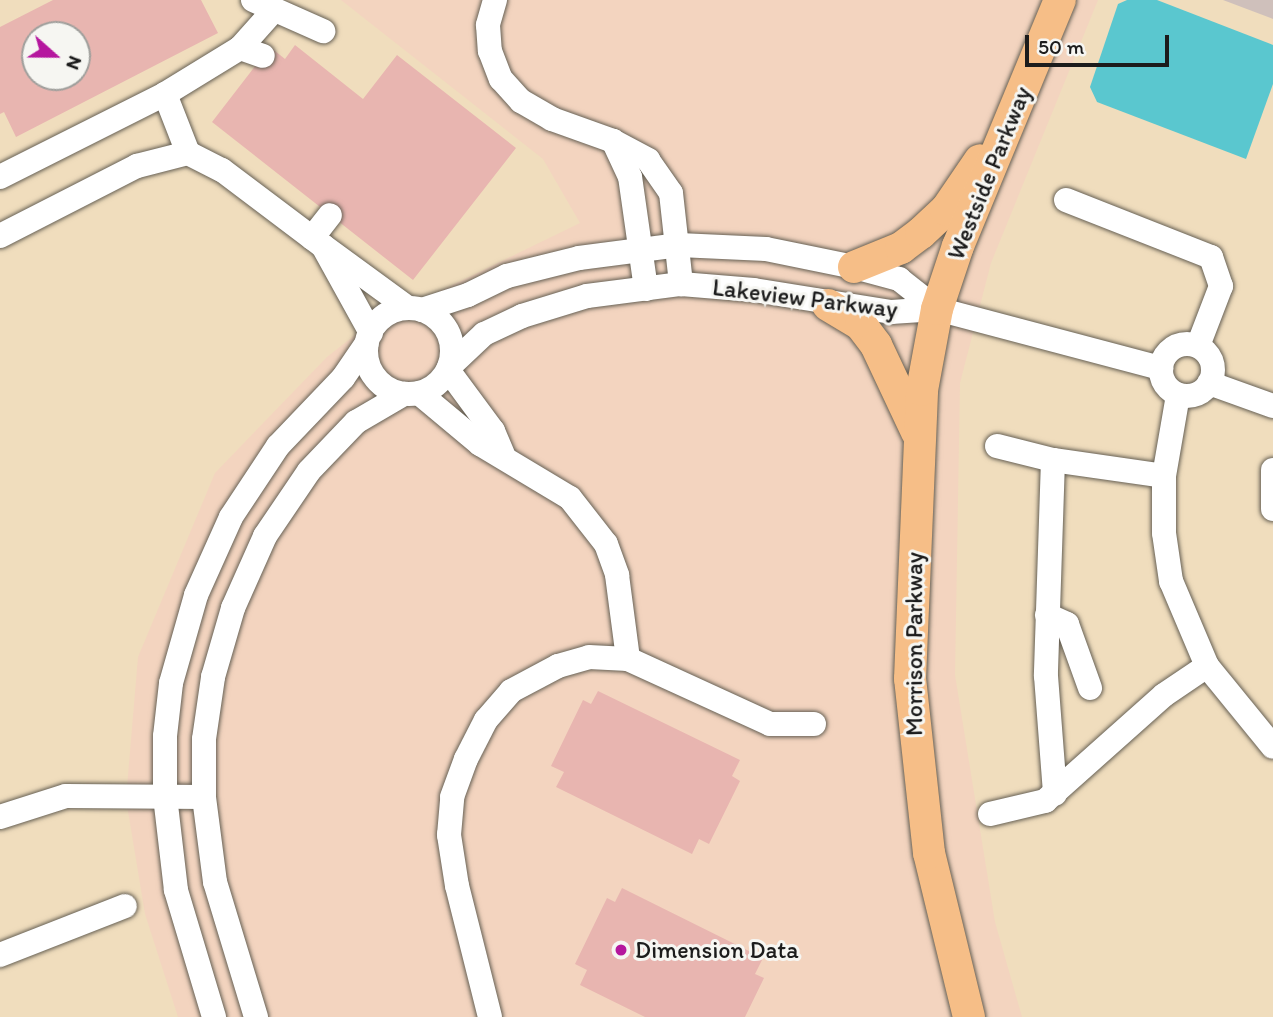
<!DOCTYPE html>
<html>
<head>
<meta charset="utf-8">
<style>
  body { margin:0 }
  #map { position:relative; width:1273px; height:1017px; overflow:hidden; background:#f0ddbd; font-family:Itim,sans-serif }
  div>[style] { position:absolute }
  [style*='--x'] { left:calc(var(--x)*1px); top:calc(var(--y)*1px); width:calc(var(--w)*1px); rotate:calc(var(--a)*1deg) }
  .built>* { inset:0; background:#f3d4bf }
  .industrial>* { inset:0; background:#cfc0bb }
  .water>* { inset:0; background:#5ac7cf }
  .building>* { inset:0; background:#e8b5b0 }
  .roads { filter:drop-shadow(0 0 2px #666054) drop-shadow(0 0 2px #666054) }
  .minor>* { height:24px; margin:-12px; padding:0 12px; transform-origin:12px; border-radius:12px; background:#fff }
  .minor>.ring { margin:-12px; padding:0; box-sizing:content-box; background:none; border:24px solid #fff; border-radius:50% }
  .major>* { height:32px; margin:-16px; padding:0 16px; transform-origin:16px; border-radius:16px; background:#f6be87 }
  .dots>* { width:19px; height:19px; translate:-50% -50%; box-sizing:border-box; border:4px solid #f6f6f2; border-radius:50% }
  span { translate:-50% -50%; white-space:nowrap; text-align:center; line-height:1.15; -webkit-text-stroke:6px #f6f6f2; paint-order:stroke }
  .street-label { font-size:24px; color:#1c1c1c }
  .poi-label { font-size:24px; color:#1c1c1c }
  .left { translate:0 -50%; text-align:left }
  .north { position:absolute; left:21px; top:21px; width:70px; height:70px; box-sizing:border-box; background:#f6f6f2; border:2px solid #9f9f9c; border-radius:50%; rotate:111deg; font-size:19px; font-weight:700; line-height:28px; text-align:center; color:#1c1c1c }
  .north::after { content:''; display:block; margin:auto; width:24px; height:32px; background:#b5179e; clip-path:polygon(50% 0,100% 100%,50% 72%,0 100%) }
  .scale { position:absolute; left:1025px; top:35px; width:144px; height:32px; box-sizing:border-box; border:4px solid #1c1c1c; border-top:0; padding-left:9px; font-size:21px; line-height:24px; white-space:nowrap; color:#1c1c1c; -webkit-text-stroke:5px #f6f6f2; paint-order:stroke }
</style>
</head>
<body>
<div id="map">
  <div class="built">
    <div style="clip-path:polygon(341px 0,1098px 0,991px 263px,960px 383px,955px 675px,995px 922px,1022px 1017px,178px 1017px,145px 914px,126px 799px,138px 657px,215px 473px,327px 357px,364px 328px,580px 223px,543px 159px)"></div>
  </div>
  <div class="industrial">
    <div style="clip-path:polygon(1223px 0,1273px 0,1273px 19px)"></div>
  </div>
  <div class="water">
    <div style="clip-path:polygon(1127px 0,1157px 0,1273px 45px,1273px 84px,1246px 159px,1097px 102px,1090px 87px,1118px 4px)"></div>
  </div>
  <div class="building">
    <div style="clip-path:polygon(evenodd,53px 0,201px 0,218px 33px,16px 137px,4px 112px,0 114px,0 27px,53px 0,35px 35px,77px 35px,77px 77px,35px 77px,35px 35px)"></div>
    <div style="clip-path:polygon(295px 45px,363px 99px,397px 55px,516px 148px,413px 280px,212px 122px,270px 47px,285px 59px)"></div>
    <div style="clip-path:polygon(598px 691px,740px 760px,732px 776px,740px 781px,709px 844px,699px 839px,692px 854px,556px 787px,564px 772px,551px 766px,583px 700px,591px 704px)"></div>
    <div style="clip-path:polygon(622px 888px,763px 958px,755px 974px,764px 978px,745px 1017px,645px 1017px,580px 985px,587px 970px,575px 964px,607px 898px,615px 902px)"></div>
  </div>
  <div class="roads">
    <div class="minor">
      <div style="--x:253;--y:0;--w:77;--a:23.9"></div>
      <div style="--x:495;--y:0;--w:26;--a:106"></div>
      <div style="--x:488;--y:25;--w:26;--a:86"></div>
      <div style="--x:490;--y:51;--w:30;--a:69"></div>
      <div style="--x:501;--y:79;--w:30;--a:48"></div>
      <div style="--x:521;--y:101;--w:36;--a:30"></div>
      <div style="--x:552;--y:119;--w:65;--a:19.8"></div>
      <div style="--x:240;--y:48;--w:51;--a:-48.2"></div>
      <div style="--x:165;--y:94;--w:63;--a:68.7"></div>
      <div style="--x:0;--y:177;--w:185;--a:-26.7"></div>
      <div style="--x:165;--y:94;--w:88;--a:-31.5"></div>
      <div style="--x:240;--y:48;--w:24;--a:19"></div>
      <div style="--x:1066;--y:200;--w:156;--a:21.5"></div>
      <div style="--x:1211;--y:257;--w:31;--a:71"></div>
      <div style="--x:1221;--y:286;--w:64;--a:111"></div>
      <div style="--x:0;--y:236;--w:154;--a:-27.1"></div>
      <div style="--x:137;--y:166;--w:53;--a:-14.3"></div>
      <div style="--x:188;--y:153;--w:38;--a:27"></div>
      <div style="--x:222;--y:170;--w:126;--a:37"></div>
      <div style="--x:312;--y:238;--w:29;--a:-52"></div>
      <div style="--x:646;--y:289;--w:113;--a:-98.1"></div>
      <div style="--x:630;--y:177;--w:40;--a:-115"></div>
      <div style="--x:613;--y:141;--w:40;--a:28"></div>
      <div style="--x:648;--y:160;--w:40;--a:55.1"></div>
      <div style="--x:671;--y:193;--w:92;--a:83.7"></div>
      <div class="ring" style="left:366px;top:308px;width:62px;height:62px"></div>
      <div style="--x:422;--y:310;--w:48;--a:-18.1"></div>
      <div style="--x:468;--y:295;--w:43;--a:-26"></div>
      <div style="--x:507;--y:276;--w:74;--a:-14"></div>
      <div style="--x:579;--y:258;--w:101;--a:-7.4"></div>
      <div style="--x:679;--y:245;--w:87;--a:2.6"></div>
      <div style="--x:766;--y:249;--w:90;--a:11.6"></div>
      <div style="--x:854;--y:267;--w:47;--a:14.9"></div>
      <div style="--x:899;--y:279;--w:48;--a:38.3"></div>
      <div style="--x:371;--y:333;--w:99;--a:-118.9"></div>
      <div style="--x:323;--y:246;--w:105;--a:36.1"></div>
      <div class="ring" style="left:1161px;top:344px;width:28px;height:28px"></div>
      <div style="--x:449;--y:367;--w:48;--a:-43.3"></div>
      <div style="--x:484;--y:334;--w:42;--a:-25.3"></div>
      <div style="--x:522;--y:316;--w:68;--a:-17.1"></div>
      <div style="--x:587;--y:296;--w:95;--a:-7.3"></div>
      <div style="--x:681;--y:284;--w:73;--a:4.7"></div>
      <div style="--x:754;--y:290;--w:139;--a:9.1"></div>
      <div style="--x:891;--y:312;--w:46;--a:-3.7"></div>
      <div style="--x:937;--y:309;--w:232;--a:14.8"></div>
      <div style="--x:448;--y:370;--w:76;--a:53.6"></div>
      <div style="--x:493;--y:431;--w:25;--a:67"></div>
      <div style="--x:1209;--y:383;--w:68;--a:19.8"></div>
      <div style="--x:419;--y:393;--w:80;--a:39.9"></div>
      <div style="--x:480;--y:444;--w:105;--a:31"></div>
      <div style="--x:570;--y:498;--w:58;--a:52"></div>
      <div style="--x:606;--y:544;--w:33;--a:70"></div>
      <div style="--x:617;--y:575;--w:85;--a:82.5"></div>
      <div style="--x:628;--y:659;--w:156;--a:24.6"></div>
      <div style="--x:770;--y:724;--w:44;--a:0"></div>
      <div style="--x:1178;--y:395;--w:82;--a:99.8"></div>
      <div style="--x:1164;--y:476;--w:57;--a:90"></div>
      <div style="--x:1164;--y:533;--w:49;--a:81.7"></div>
      <div style="--x:1171;--y:581;--w:92;--a:67"></div>
      <div style="--x:1207;--y:666;--w:104;--a:50.8"></div>
      <div style="--x:997;--y:446;--w:58;--a:14"></div>
      <div style="--x:1053;--y:460;--w:112;--a:8.2"></div>
      <div style="--x:1053;--y:460;--w:216;--a:91.9"></div>
      <div style="--x:1046;--y:676;--w:118;--a:85.6"></div>
      <div style="--x:1273;--y:470;--w:39;--a:90"></div>
      <div style="--x:1047;--y:615;--w:22;--a:24"></div>
      <div style="--x:1067;--y:624;--w:68;--a:70.2"></div>
      <div style="--x:990;--y:814;--w:57;--a:-13.3"></div>
      <div style="--x:1045;--y:801;--w:159;--a:-41.7"></div>
      <div style="--x:1164;--y:695;--w:52;--a:-34"></div>
      <div style="--x:0;--y:817;--w:69;--a:-17.7"></div>
      <div style="--x:66;--y:796;--w:138;--a:0.4"></div>
      <div style="--x:0;--y:955;--w:134;--a:-21.4"></div>
      <div style="--x:214;--y:1017;--w:133;--a:-106.7"></div>
      <div style="--x:176;--y:890;--w:94;--a:-96.7"></div>
      <div style="--x:165;--y:797;--w:61;--a:-90"></div>
      <div style="--x:165;--y:736;--w:53;--a:-83.5"></div>
      <div style="--x:171;--y:683;--w:91;--a:-74.1"></div>
      <div style="--x:196;--y:595;--w:85;--a:-65.8"></div>
      <div style="--x:231;--y:517;--w:85;--a:-56.5"></div>
      <div style="--x:278;--y:446;--w:94;--a:-46.3"></div>
      <div style="--x:343;--y:378;--w:42;--a:-55.6"></div>
      <div style="--x:256;--y:1017;--w:141;--a:-106.9"></div>
      <div style="--x:215;--y:882;--w:86;--a:-97.4"></div>
      <div style="--x:204;--y:797;--w:58;--a:-90"></div>
      <div style="--x:204;--y:739;--w:63;--a:-81.7"></div>
      <div style="--x:213;--y:677;--w:72;--a:-73.8"></div>
      <div style="--x:233;--y:608;--w:79;--a:-66"></div>
      <div style="--x:265;--y:536;--w:78;--a:-55.9"></div>
      <div style="--x:309;--y:471;--w:68;--a:-46.2"></div>
      <div style="--x:356;--y:422;--w:56;--a:-30.3"></div>
      <div style="--x:490;--y:1017;--w:135;--a:-104.1"></div>
      <div style="--x:457;--y:886;--w:52;--a:-98.9"></div>
      <div style="--x:449;--y:835;--w:38;--a:-85"></div>
      <div style="--x:452;--y:797;--w:40;--a:-69.8"></div>
      <div style="--x:466;--y:759;--w:44;--a:-62.9"></div>
      <div style="--x:486;--y:720;--w:38;--a:-49"></div>
      <div style="--x:511;--y:691;--w:53;--a:-28"></div>
      <div style="--x:558;--y:666;--w:32;--a:-16"></div>
      <div style="--x:589;--y:657;--w:39;--a:3"></div>
    </div>
    <div class="major">
      <div style="--x:854;--y:267;--w:51;--a:-22"></div>
      <div style="--x:901;--y:248;--w:25;--a:-37"></div>
      <div style="--x:921;--y:233;--w:34;--a:-43"></div>
      <div style="--x:946;--y:210;--w:60;--a:-55.8"></div>
      <div style="--x:828;--y:305;--w:39;--a:31"></div>
      <div style="--x:861;--y:325;--w:25;--a:53"></div>
      <div style="--x:876;--y:345;--w:96;--a:64.8"></div>
      <div style="--x:969;--y:1017;--w:169;--a:-103.7"></div>
      <div style="--x:929;--y:853;--w:175;--a:-96.2"></div>
      <div style="--x:910;--y:679;--w:289;--a:-87.6"></div>
      <div style="--x:922;--y:390;--w:82;--a:-79.5"></div>
      <div style="--x:937;--y:309;--w:66;--a:-71.6"></div>
      <div style="--x:958;--y:246;--w:266;--a:-67.5"></div>
    </div>
  </div>
  <div class="dots">
    <div style="left:621px;top:950px;background:#b5179e"></div>
  </div>
  <div class="street-label">
    <span style="left:989px;top:173px;rotate:-68deg">Westside Parkway</span>
    <span style="left:805px;top:298px;rotate:7deg">Lakeview Parkway</span>
    <span style="left:914px;top:644px;rotate:-90deg">Morrison Parkway</span>
  </div>
  <div class="poi-label">
    <span class="left" style="left:635px;top:950px">Dimension Data</span>
  </div>
  <div class="north">N</div>
  <div class="scale">50 m</div>
</div>
</body>
</html>
